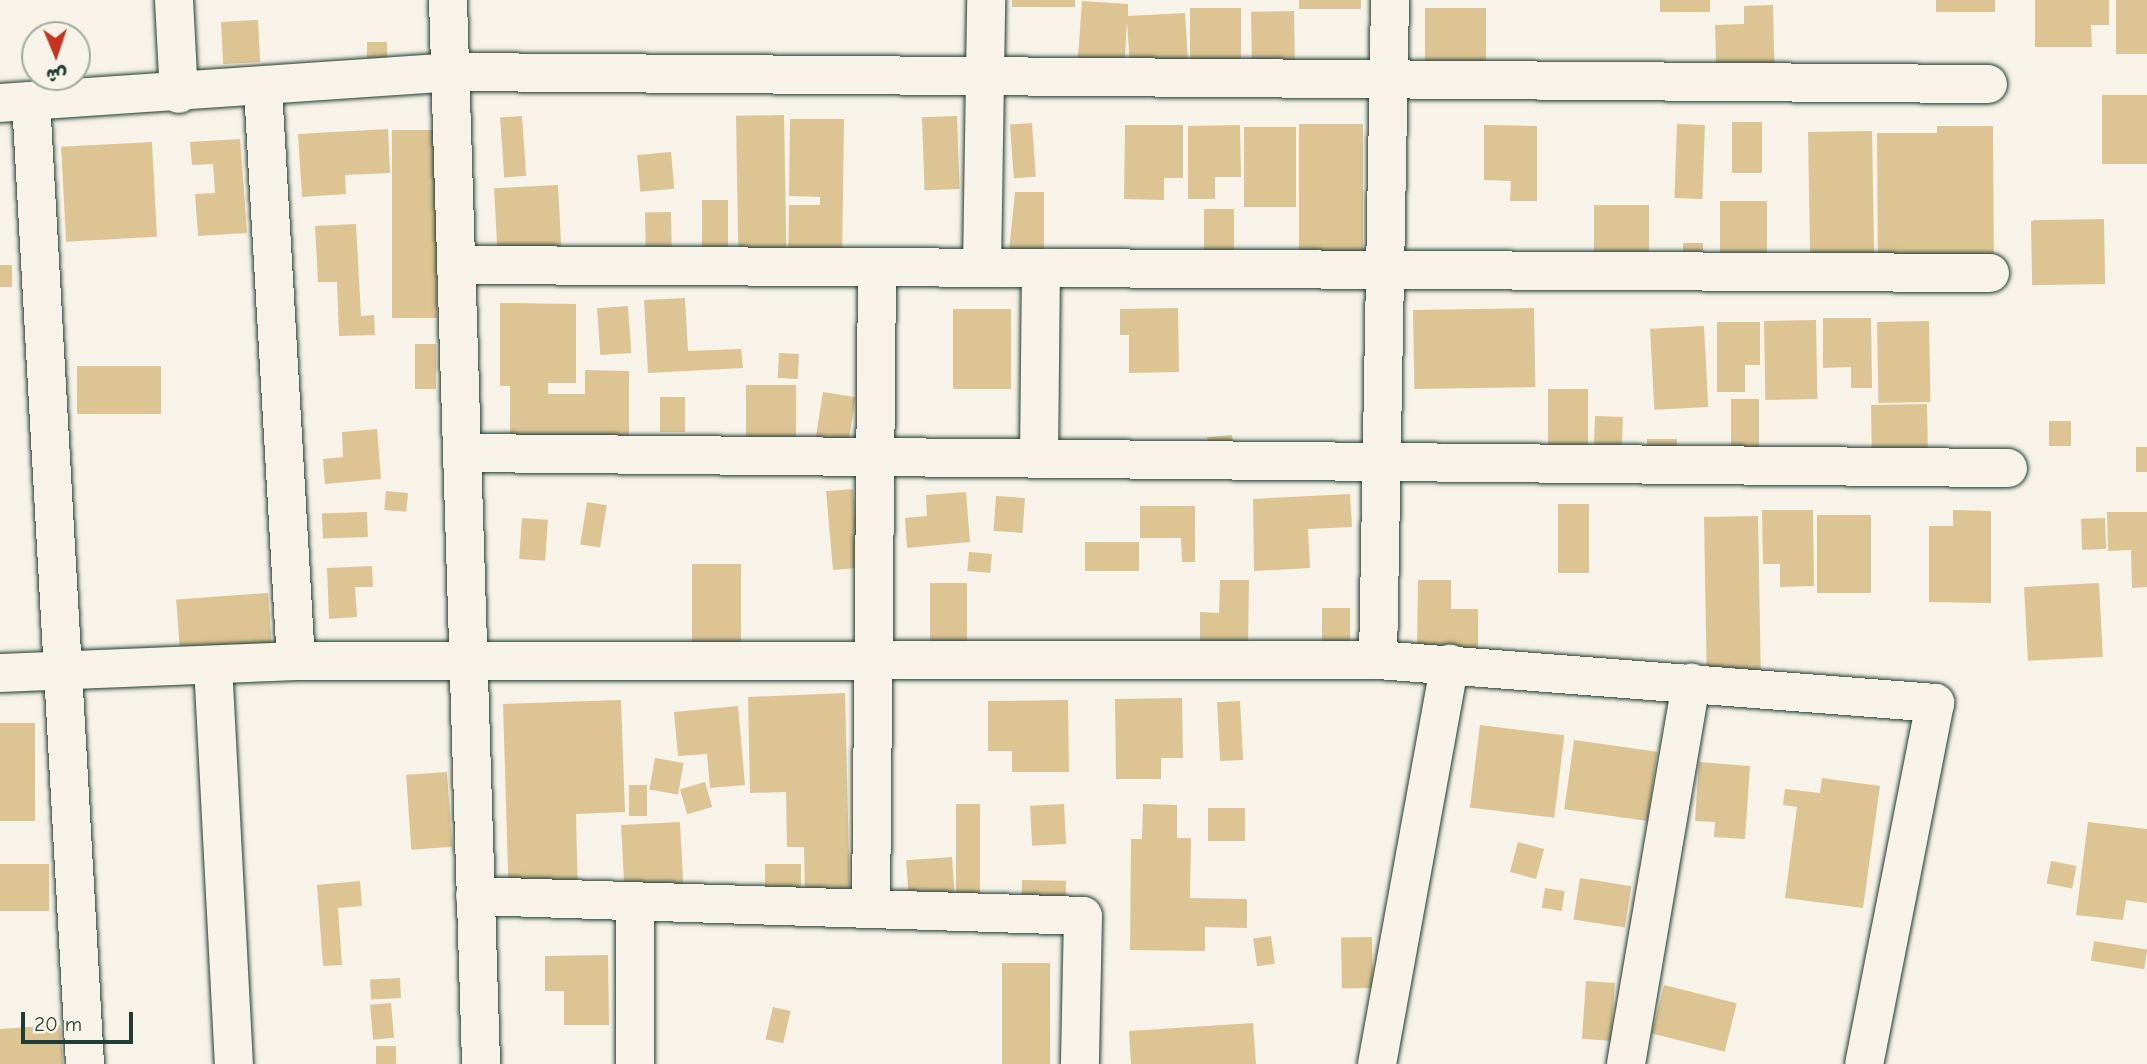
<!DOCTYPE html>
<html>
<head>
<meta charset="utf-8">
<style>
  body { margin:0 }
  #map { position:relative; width:2147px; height:1064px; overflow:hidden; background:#f7f3e8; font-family:"Comic Neue","Playpen Sans Arabic",sans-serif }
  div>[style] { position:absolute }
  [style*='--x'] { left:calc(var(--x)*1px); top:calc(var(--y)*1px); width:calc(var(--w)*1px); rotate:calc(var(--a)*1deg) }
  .building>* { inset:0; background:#ddc493; transform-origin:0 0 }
  .roads { filter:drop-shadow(0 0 2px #1f3d34) drop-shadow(0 0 2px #1f3d34) }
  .minor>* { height:38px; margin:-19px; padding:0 19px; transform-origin:19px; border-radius:19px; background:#f7f3e8 }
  span { translate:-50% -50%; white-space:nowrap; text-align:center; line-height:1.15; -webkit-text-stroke:7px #f7f3e8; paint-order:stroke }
  .north { position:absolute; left:21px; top:21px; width:70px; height:70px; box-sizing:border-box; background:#f7f3e8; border:2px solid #a1aaa0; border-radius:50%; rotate:178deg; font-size:19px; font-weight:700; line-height:28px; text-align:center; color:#1f3d34 }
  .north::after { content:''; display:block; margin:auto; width:24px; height:32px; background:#c8321e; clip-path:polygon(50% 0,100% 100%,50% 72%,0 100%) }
  .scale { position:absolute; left:21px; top:1012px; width:112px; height:32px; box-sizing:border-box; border:4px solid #1f3d34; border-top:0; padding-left:9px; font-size:21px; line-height:24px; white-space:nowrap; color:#1f3d34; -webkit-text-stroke:5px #f7f3e8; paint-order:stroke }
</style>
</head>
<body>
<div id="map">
  <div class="building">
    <div style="left:1012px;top:0;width:63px;height:7px"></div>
    <div style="left:1299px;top:0;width:62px;height:9px"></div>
    <div style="left:1660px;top:0;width:50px;height:12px"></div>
    <div style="left:1936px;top:0;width:59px;height:12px"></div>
    <div style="clip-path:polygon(2035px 0,2109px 0,2109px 25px,2091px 25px,2092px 47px,2035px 47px)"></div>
    <div style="left:2116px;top:0;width:31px;height:54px"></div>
    <div style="clip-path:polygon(1082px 1px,1128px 4px,1128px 16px,1185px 13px,1189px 77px,1131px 81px,1127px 22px,1124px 73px,1077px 71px)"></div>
    <div style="clip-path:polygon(1773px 5px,1775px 93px,1717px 97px,1715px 25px,1744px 24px,1744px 6px)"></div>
    <div style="left:1190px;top:8px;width:51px;height:71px"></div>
    <div style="left:1486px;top:8px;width:69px;height:61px;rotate:90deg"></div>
    <div style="left:1294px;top:11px;width:60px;height:43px;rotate:89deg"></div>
    <div style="left:258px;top:20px;width:42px;height:37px;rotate:87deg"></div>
    <div style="left:367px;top:42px;width:20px;height:25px"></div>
    <div style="left:2102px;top:95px;width:45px;height:69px"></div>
    <div style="left:784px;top:115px;width:143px;height:48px;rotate:89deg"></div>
    <div style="left:522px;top:116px;width:60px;height:22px;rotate:86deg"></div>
    <div style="left:957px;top:116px;width:73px;height:35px;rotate:88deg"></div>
    <div style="clip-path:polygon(790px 119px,844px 119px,842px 266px,788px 265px,789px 205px,820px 205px,820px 197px,789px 196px)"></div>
    <div style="left:1732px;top:122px;width:30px;height:51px"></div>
    <div style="left:1032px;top:123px;width:54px;height:22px;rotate:86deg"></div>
    <div style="left:1299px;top:124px;width:64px;height:152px"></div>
    <div style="left:1677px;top:124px;width:28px;height:74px;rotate:2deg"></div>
    <div style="clip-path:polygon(1125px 125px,1183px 125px,1183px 178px,1164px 178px,1164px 200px,1124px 199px)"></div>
    <div style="clip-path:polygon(1240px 125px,1241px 177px,1215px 177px,1215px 199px,1188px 199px,1188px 126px)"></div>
    <div style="clip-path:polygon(1484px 125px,1537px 126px,1537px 201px,1510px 201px,1511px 181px,1484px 180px)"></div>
    <div style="clip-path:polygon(1937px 126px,1993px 126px,1994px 279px,1878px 279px,1877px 133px,1937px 133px)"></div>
    <div style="left:1244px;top:127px;width:52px;height:80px"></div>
    <div style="clip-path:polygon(388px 129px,390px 173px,345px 175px,346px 194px,302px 197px,298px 134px)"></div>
    <div style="left:392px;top:130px;width:45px;height:188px"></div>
    <div style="left:1872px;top:131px;width:148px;height:64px;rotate:89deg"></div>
    <div style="clip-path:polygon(240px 139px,247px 233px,198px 236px,195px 194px,215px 193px,213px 164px,192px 165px,190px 142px)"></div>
    <div style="left:152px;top:142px;width:95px;height:91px;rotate:87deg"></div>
    <div style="left:671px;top:152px;width:37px;height:34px;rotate:85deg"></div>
    <div style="left:558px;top:185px;width:71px;height:64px;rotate:87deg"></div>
    <div style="clip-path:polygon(1015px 192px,1044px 192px,1044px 261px,1008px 261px)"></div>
    <div style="left:702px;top:200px;width:26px;height:58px"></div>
    <div style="left:1720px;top:201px;width:47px;height:71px"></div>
    <div style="left:1594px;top:205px;width:55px;height:72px"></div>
    <div style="left:1204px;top:209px;width:30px;height:65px"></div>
    <div style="left:671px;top:212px;width:50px;height:26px;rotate:89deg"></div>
    <div style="left:2104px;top:219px;width:65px;height:73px;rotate:89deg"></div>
    <div style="clip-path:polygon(356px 224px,361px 316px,374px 315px,375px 335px,339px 336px,337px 282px,318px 282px,315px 226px)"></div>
    <div style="left:1683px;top:243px;width:20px;height:28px"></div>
    <div style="left:0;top:265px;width:12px;height:22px"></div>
    <div style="clip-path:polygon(685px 298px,688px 351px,741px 349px,743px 368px,648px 373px,644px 300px)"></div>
    <div style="clip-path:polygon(500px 303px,576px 304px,576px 383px,548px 383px,548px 394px,585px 394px,585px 370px,629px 371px,629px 448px,510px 448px,510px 386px,500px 386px)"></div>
    <div style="left:628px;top:306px;width:47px;height:31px;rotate:86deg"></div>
    <div style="clip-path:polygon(1178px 308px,1179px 372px,1129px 373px,1129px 335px,1120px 335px,1120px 309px)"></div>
    <div style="left:1534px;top:308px;width:79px;height:121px;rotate:89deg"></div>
    <div style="left:953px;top:309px;width:58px;height:80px"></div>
    <div style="clip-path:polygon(1823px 318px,1871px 318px,1872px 388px,1851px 388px,1851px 367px,1823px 368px)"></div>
    <div style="left:1816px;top:320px;width:79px;height:52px;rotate:89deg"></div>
    <div style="left:1929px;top:321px;width:81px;height:52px;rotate:89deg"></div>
    <div style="clip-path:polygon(1717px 322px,1760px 322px,1760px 365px,1745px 365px,1745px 392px,1717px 392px)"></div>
    <div style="left:1704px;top:326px;width:81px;height:54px;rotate:87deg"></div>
    <div style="left:415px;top:344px;width:21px;height:45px"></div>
    <div style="left:779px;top:353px;width:20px;height:25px;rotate:3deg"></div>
    <div style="left:161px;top:366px;width:48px;height:84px;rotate:90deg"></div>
    <div style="left:746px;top:385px;width:50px;height:59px"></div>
    <div style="left:1548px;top:389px;width:40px;height:59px"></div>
    <div style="left:823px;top:392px;width:33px;height:46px;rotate:9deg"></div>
    <div style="left:660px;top:397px;width:25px;height:35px"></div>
    <div style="left:1731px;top:399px;width:28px;height:63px"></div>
    <div style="left:1927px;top:404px;width:62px;height:56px;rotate:89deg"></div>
    <div style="left:1595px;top:416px;width:28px;height:55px;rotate:2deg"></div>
    <div style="left:2049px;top:421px;width:22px;height:25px"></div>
    <div style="clip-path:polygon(377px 429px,381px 479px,325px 484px,323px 459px,343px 457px,342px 432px)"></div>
    <div style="left:1232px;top:435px;width:23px;height:25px;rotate:85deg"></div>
    <div style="left:1647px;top:439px;width:30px;height:32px"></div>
    <div style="left:2136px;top:447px;width:11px;height:25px"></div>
    <div style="left:853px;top:489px;width:79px;height:27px;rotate:85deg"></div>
    <div style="left:386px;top:491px;width:22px;height:19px;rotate:5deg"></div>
    <div style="clip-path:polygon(966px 492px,970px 542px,907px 548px,905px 518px,927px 516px,926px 495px)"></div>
    <div style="clip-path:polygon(1350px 494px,1352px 527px,1308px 529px,1310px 568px,1254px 571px,1253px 499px)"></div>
    <div style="left:996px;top:496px;width:29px;height:35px;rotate:4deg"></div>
    <div style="left:587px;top:502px;width:20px;height:43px;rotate:9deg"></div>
    <div style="left:1589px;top:504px;width:69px;height:31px;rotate:90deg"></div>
    <div style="clip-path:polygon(1140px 506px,1195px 506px,1195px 562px,1182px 562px,1181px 538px,1140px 538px)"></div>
    <div style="clip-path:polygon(1762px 510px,1813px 510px,1814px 586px,1780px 587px,1780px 564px,1763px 564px)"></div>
    <div style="clip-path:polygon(1953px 510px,1991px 511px,1991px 603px,1929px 602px,1929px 526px,1953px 526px)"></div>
    <div style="left:367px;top:512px;width:25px;height:45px;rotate:88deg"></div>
    <div style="clip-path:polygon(2107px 512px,2147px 512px,2147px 587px,2132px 588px,2131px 550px,2108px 551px)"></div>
    <div style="left:1817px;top:515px;width:54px;height:78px"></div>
    <div style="left:1758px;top:516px;width:159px;height:54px;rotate:89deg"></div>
    <div style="left:522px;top:518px;width:26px;height:41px;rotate:4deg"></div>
    <div style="left:2105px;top:518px;width:31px;height:24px;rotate:88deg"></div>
    <div style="left:1139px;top:542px;width:29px;height:54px;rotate:90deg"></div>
    <div style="left:969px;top:552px;width:23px;height:19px;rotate:5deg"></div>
    <div style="left:692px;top:564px;width:49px;height:79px"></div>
    <div style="clip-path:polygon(372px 566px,373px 587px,355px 587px,357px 617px,329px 619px,327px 568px)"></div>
    <div style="clip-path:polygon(1220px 580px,1249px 580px,1248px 644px,1200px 643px,1200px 612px,1219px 613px)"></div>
    <div style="clip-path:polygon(1418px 580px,1451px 580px,1451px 609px,1478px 609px,1478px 650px,1417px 649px)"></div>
    <div style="left:930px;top:583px;width:37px;height:68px"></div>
    <div style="left:2099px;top:583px;width:74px;height:75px;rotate:87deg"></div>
    <div style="left:268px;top:593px;width:59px;height:92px;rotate:86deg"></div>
    <div style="left:1322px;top:608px;width:28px;height:36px"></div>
    <div style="clip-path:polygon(845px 693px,850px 897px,805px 899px,804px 847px,787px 847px,786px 792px,750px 793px,748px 697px)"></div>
    <div style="clip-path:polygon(1182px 698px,1183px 758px,1161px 758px,1161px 779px,1116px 779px,1115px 699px)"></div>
    <div style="clip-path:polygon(621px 700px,625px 812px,576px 814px,578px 902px,509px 904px,503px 704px)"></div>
    <div style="clip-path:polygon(1068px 700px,1069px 772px,1012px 772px,1012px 751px,988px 751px,988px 701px)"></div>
    <div style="left:1240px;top:701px;width:59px;height:23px;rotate:87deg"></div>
    <div style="clip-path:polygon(738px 706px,745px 785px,710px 788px,707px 754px,678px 756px,674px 712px)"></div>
    <div style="left:0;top:723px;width:35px;height:98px"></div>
    <div style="left:1480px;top:725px;width:85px;height:83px;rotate:7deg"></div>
    <div style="left:1574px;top:740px;width:84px;height:70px;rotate:8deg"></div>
    <div style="left:655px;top:758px;width:29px;height:32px;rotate:10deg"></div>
    <div style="clip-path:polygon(1699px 762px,1750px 766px,1745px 839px,1714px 837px,1715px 822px,1695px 821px)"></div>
    <div style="left:447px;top:772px;width:75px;height:41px;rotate:86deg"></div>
    <div style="clip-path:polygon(1822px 778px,1880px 786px,1863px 908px,1785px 898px,1797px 807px,1783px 805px,1785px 789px,1820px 793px)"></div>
    <div style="left:705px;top:782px;width:26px;height:26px;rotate:74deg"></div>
    <div style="left:629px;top:785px;width:18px;height:31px"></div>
    <div style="left:956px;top:804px;width:24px;height:104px"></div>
    <div style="left:1064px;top:804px;width:40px;height:34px;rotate:87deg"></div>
    <div style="clip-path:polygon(1143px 804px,1177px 805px,1177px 838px,1191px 838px,1190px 898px,1247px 899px,1247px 928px,1205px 927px,1205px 951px,1130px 950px,1131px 839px,1142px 839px)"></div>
    <div style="left:1208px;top:808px;width:37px;height:33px"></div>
    <div style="left:680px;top:822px;width:82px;height:59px;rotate:87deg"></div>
    <div style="clip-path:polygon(2088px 822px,2147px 829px,2147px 903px,2126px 900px,2123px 920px,2076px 915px)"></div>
    <div style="left:1518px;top:842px;width:27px;height:31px;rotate:15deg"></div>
    <div style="left:952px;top:857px;width:52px;height:46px;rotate:86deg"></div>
    <div style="left:2051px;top:861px;width:26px;height:23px;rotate:11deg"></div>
    <div style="left:0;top:864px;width:49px;height:47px"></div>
    <div style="left:765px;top:864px;width:36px;height:30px"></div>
    <div style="left:1580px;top:878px;width:52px;height:42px;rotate:9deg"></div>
    <div style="left:1022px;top:880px;width:44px;height:30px;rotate:1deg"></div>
    <div style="clip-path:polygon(360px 881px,362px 906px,338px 908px,342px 965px,323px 966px,317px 885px)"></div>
    <div style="left:1545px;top:888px;width:20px;height:20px;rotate:9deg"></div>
    <div style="left:1271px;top:936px;width:28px;height:18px;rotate:82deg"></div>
    <div style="left:1372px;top:937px;width:51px;height:31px;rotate:89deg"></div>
    <div style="left:2094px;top:941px;width:54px;height:20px;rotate:9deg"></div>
    <div style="clip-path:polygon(608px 955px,609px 1025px,564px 1025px,564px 991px,545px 991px,545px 956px)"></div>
    <div style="left:1002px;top:963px;width:48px;height:101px"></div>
    <div style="left:400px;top:978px;width:20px;height:30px;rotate:87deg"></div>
    <div style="left:1586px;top:981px;width:29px;height:58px;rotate:4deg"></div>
    <div style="left:1664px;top:985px;width:75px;height:50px;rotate:14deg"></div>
    <div style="left:391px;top:1003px;width:35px;height:21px;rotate:85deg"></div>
    <div style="left:773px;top:1007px;width:18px;height:33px;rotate:13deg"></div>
    <div style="clip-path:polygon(1253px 1023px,1256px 1064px,1131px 1064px,1129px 1031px)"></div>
    <div style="clip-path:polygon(60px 1025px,63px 1064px,0 1064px,0 1029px)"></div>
    <div style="left:376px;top:1046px;width:20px;height:18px"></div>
  </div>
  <div class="roads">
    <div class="minor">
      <div style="--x:174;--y:0;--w:94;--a:87"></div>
      <div style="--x:448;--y:0;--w:1065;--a:88.22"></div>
      <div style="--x:263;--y:89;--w:573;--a:86.7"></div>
      <div style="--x:31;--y:101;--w:965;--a:86.79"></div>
      <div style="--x:0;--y:103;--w:455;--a:-3.9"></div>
      <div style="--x:454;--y:72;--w:1534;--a:0.45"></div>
      <div style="--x:459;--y:265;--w:1531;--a:0.3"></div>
      <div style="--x:982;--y:268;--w:268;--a:-89.1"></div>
      <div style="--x:464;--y:453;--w:1544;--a:0.56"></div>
      <div style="--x:1039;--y:458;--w:190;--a:-89.4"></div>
      <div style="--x:1378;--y:660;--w:660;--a:-88.96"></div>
      <div style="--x:213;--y:665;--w:400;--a:87"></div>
      <div style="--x:0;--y:673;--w:296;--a:-2.3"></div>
      <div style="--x:296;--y:661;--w:1082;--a:-0.05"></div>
      <div style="--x:1378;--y:660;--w:559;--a:4.41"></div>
      <div style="--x:1935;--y:703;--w:368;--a:101.1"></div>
      <div style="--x:475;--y:896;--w:608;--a:1.88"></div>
      <div style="--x:1083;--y:916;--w:148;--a:91.2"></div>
      <div style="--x:871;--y:909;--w:642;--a:-89.46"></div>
      <div style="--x:635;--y:1064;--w:163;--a:-90"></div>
      <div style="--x:1377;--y:1064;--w:407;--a:-79.7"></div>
      <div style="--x:1626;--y:1064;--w:387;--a:-80.3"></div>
    </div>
  </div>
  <div class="north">ش</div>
  <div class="scale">20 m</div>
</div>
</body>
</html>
